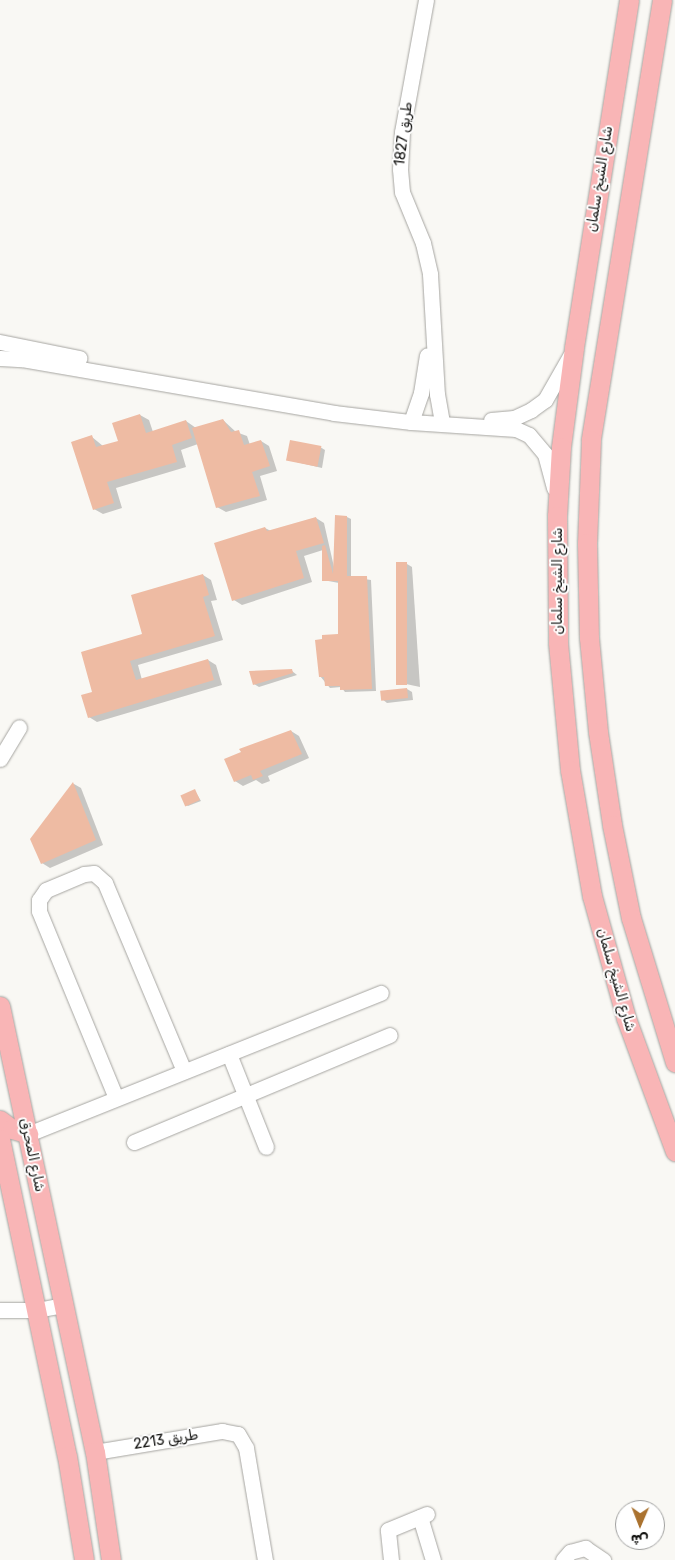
<!DOCTYPE html>
<html>
<head>
<meta charset="utf-8">
<style>
  body { margin:0 }
  #map { position:relative; width:675px; height:1560px; overflow:hidden; background:#f9f8f4; font-family:Rubik,Vazirmatn,sans-serif }
  div>[style] { position:absolute }
  [style*='--x'] { left:calc(var(--x)*1px); top:calc(var(--y)*1px); width:calc(var(--w)*1px); rotate:calc(var(--a)*1deg) }
  .shadow>* { inset:0; background:#0003 }
  .building>* { inset:0; background:#eebba3; transform-origin:0 0 }
  .roads { filter:drop-shadow(0 0 1px #a6a5a1) drop-shadow(0 0 1px #a6a5a1) }
  .minor>* { height:15px; margin:-7.5px; padding:0 7.5px; transform-origin:7.5px; border-radius:7.5px; background:#fff }
  .major>* { height:19px; margin:-9.5px; padding:0 9.5px; transform-origin:9.5px; border-radius:9.5px; background:#f9b5b6 }
  span { translate:-50% -50%; white-space:nowrap; text-align:center; line-height:1.15; -webkit-text-stroke:4px #fff; paint-order:stroke }
  .street-label { font-size:14px; color:#121210 }
  .north { position:absolute; left:615px; top:1500px; width:50px; height:50px; box-sizing:border-box; background:#fff; border:1px solid #a0a09f; border-radius:50%; rotate:181deg; font-size:14px; font-weight:700; line-height:20px; text-align:center; color:#121210 }
  .north::after { content:''; display:block; margin:auto; width:18px; height:22px; background:#aa722f; clip-path:polygon(50% 0,100% 100%,50% 72%,0 100%) }
</style>
</head>
<body>
<div id="map">
  <div class="shadow">
    <div style="clip-path:polygon(140px 415px,149px 420px,153px 432px,186px 421px,196px 428px,223px 420px,236px 432px,247px 436px,250px 445px,261px 441px,269px 446px,277px 471px,260px 476px,267px 500px,226px 512px,217px 507px,198px 444px,181px 450px,186px 467px,116px 488px,122px 508px,103px 514px,94px 509px,92px 437px,103px 446px,120px 442px)"></div>
    <div style="clip-path:polygon(320px 447px,325px 450px,322px 468px,288px 460px)"></div>
    <div style="clip-path:polygon(347px 517px,351px 519px,351px 577px,371px 580px,376px 691px,345px 692px,341px 687px,330px 688px,320px 676px,339px 635px,339px 583px,323px 580px,323px 550px,304px 556px,312px 582px,242px 605px,234px 600px,265px 528px,271px 531px,316px 518px,324px 523px,334px 567px)"></div>
    <div style="clip-path:polygon(407px 564px,412px 567px,420px 687px,406px 684px)"></div>
    <div style="clip-path:polygon(203px 575px,211px 580px,217px 600px,211px 601px,223px 640px,138px 665px,142px 680px,208px 660px,216px 665px,222px 685px,97px 722px,89px 717px,94px 693px,144px 635px)"></div>
    <div style="clip-path:polygon(292px 671px,297px 675px,259px 687px,254px 684px)"></div>
    <div style="clip-path:polygon(407px 689px,412px 692px,413px 700px,387px 703px,382px 699px)"></div>
    <div style="clip-path:polygon(291px 731px,299px 736px,309px 758px,268px 776px,270px 781px,262px 784px,256px 780px,243px 786px,235px 781px)"></div>
    <div style="clip-path:polygon(74px 784px,81px 788px,103px 845px,50px 868px,42px 863px)"></div>
    <div style="clip-path:polygon(195px 791px,201px 801px,188px 806px,186px 805px)"></div>
  </div>
  <div class="building">
    <div style="clip-path:polygon(140px 414px,146px 433px,186px 420px,192px 438px,172px 445px,177px 462px,107px 482px,114px 503px,93px 510px,71px 442px,92px 435px,96px 447px,118px 441px,112px 423px)"></div>
    <div style="clip-path:polygon(223px 419px,231px 432px,239px 430px,244px 445px,261px 440px,270px 466px,252px 472px,260px 496px,216px 508px,192px 428px)"></div>
    <div style="left:290px;top:440px;width:32px;height:21px;rotate:11deg"></div>
    <div style="clip-path:polygon(335px 515px,347px 516px,347px 576px,367px 576px,372px 689px,340px 690px,340px 686px,325px 686px,324px 677px,319px 677px,315px 640px,322px 639px,322px 635px,338px 634px,338px 581px,322px 581px,322px 546px,325px 545px,333px 574px)"></div>
    <div style="clip-path:polygon(316px 517px,324px 543px,296px 551px,304px 578px,232px 601px,214px 543px,265px 527px,267px 531px)"></div>
    <div style="left:396px;top:562px;width:11px;height:123px"></div>
    <div style="clip-path:polygon(203px 574px,209px 595px,203px 597px,215px 636px,130px 661px,136px 680px,208px 659px,214px 680px,88px 718px,81px 695px,92px 692px,81px 652px,142px 634px,131px 595px)"></div>
    <div style="clip-path:polygon(292px 669px,293px 673px,253px 685px,249px 671px)"></div>
    <div style="left:407px;top:688px;width:10px;height:27px;rotate:84deg"></div>
    <div style="clip-path:polygon(291px 730px,302px 754px,260px 771px,263px 776px,253px 780px,251px 775px,234px 782px,224px 759px,241px 752px,239px 749px)"></div>
    <div style="clip-path:polygon(73px 782px,96px 840px,41px 864px,30px 839px)"></div>
    <div style="left:195px;top:789px;width:12px;height:16px;rotate:66deg"></div>
  </div>
  <div class="roads">
    <div class="minor">
      <div style="--x:426;--y:0;--w:134;--a:100.3"></div>
      <div style="--x:402;--y:132;--w:37;--a:93"></div>
      <div style="--x:400;--y:169;--w:23;--a:85"></div>
      <div style="--x:402;--y:192;--w:55;--a:67.6"></div>
      <div style="--x:423;--y:243;--w:32;--a:77"></div>
      <div style="--x:430;--y:274;--w:120;--a:86.7"></div>
      <div style="--x:437;--y:394;--w:29;--a:80"></div>
      <div style="--x:0;--y:342;--w:81;--a:11.4"></div>
      <div style="--x:0;--y:358;--w:22;--a:3"></div>
      <div style="--x:22;--y:359;--w:317;--a:9.8"></div>
      <div style="--x:334;--y:413;--w:78;--a:6.7"></div>
      <div style="--x:411;--y:422;--w:105;--a:3.8"></div>
      <div style="--x:516;--y:429;--w:14;--a:25"></div>
      <div style="--x:529;--y:435;--w:25;--a:50"></div>
      <div style="--x:545;--y:454;--w:35;--a:75"></div>
      <div style="--x:491;--y:420;--w:23;--a:-5"></div>
      <div style="--x:514;--y:418;--w:19;--a:-25"></div>
      <div style="--x:531;--y:410;--w:17;--a:-36"></div>
      <div style="--x:545;--y:400;--w:51;--a:-60.4"></div>
      <div style="--x:411;--y:422;--w:31;--a:-71"></div>
      <div style="--x:421;--y:393;--w:38;--a:-81"></div>
      <div style="--x:0;--y:759;--w:37;--a:-59"></div>
      <div style="--x:229;--y:1054;--w:100;--a:68.3"></div>
      <div style="--x:116;--y:1098;--w:202;--a:-112.4"></div>
      <div style="--x:39;--y:911;--w:11;--a:-90"></div>
      <div style="--x:39;--y:900;--w:12;--a:-55"></div>
      <div style="--x:46;--y:890;--w:41;--a:-22.8"></div>
      <div style="--x:84;--y:874;--w:10;--a:-6"></div>
      <div style="--x:94;--y:873;--w:15;--a:42"></div>
      <div style="--x:105;--y:883;--w:204;--a:67.2"></div>
      <div style="--x:28;--y:1134;--w:380;--a:-21.8"></div>
      <div style="--x:134;--y:1142;--w:277;--a:-22.7"></div>
      <div style="--x:0;--y:1310;--w:37;--a:0"></div>
      <div style="--x:37;--y:1310;--w:26;--a:-11"></div>
      <div style="--x:95;--y:1452;--w:129;--a:-9.4"></div>
      <div style="--x:222;--y:1431;--w:16;--a:11"></div>
      <div style="--x:238;--y:1434;--w:16;--a:60"></div>
      <div style="--x:246;--y:1448;--w:114;--a:80.4"></div>
      <div style="--x:420;--y:1517;--w:45;--a:73.2"></div>
      <div style="--x:391;--y:1560;--w:30;--a:-96"></div>
      <div style="--x:388;--y:1530;--w:42;--a:-22.3"></div>
      <div style="--x:563;--y:1560;--w:11;--a:-49"></div>
      <div style="--x:570;--y:1552;--w:16;--a:-15"></div>
      <div style="--x:585;--y:1548;--w:22;--a:34"></div>
    </div>
    <div class="major">
      <div style="--x:629;--y:0;--w:352;--a:99"></div>
      <div style="--x:574;--y:348;--w:100;--a:97.5"></div>
      <div style="--x:561;--y:447;--w:69;--a:93.3"></div>
      <div style="--x:557;--y:516;--w:127;--a:89.5"></div>
      <div style="--x:558;--y:643;--w:128;--a:84.6"></div>
      <div style="--x:570;--y:770;--w:128;--a:80.1"></div>
      <div style="--x:592;--y:896;--w:127;--a:74.4"></div>
      <div style="--x:626;--y:1018;--w:142;--a:69.8"></div>
      <div style="--x:662;--y:0;--w:446;--a:99.2"></div>
      <div style="--x:591;--y:440;--w:103;--a:92.2"></div>
      <div style="--x:587;--y:543;--w:95;--a:88.8"></div>
      <div style="--x:589;--y:638;--w:94;--a:84.5"></div>
      <div style="--x:598;--y:732;--w:94;--a:81.4"></div>
      <div style="--x:612;--y:825;--w:95;--a:78.5"></div>
      <div style="--x:631;--y:918;--w:151;--a:73"></div>
      <div style="--x:0;--y:1006;--w:456;--a:78"></div>
      <div style="--x:95;--y:1452;--w:109;--a:81.6"></div>
      <div style="--x:0;--y:1120;--w:15;--a:37"></div>
      <div style="--x:12;--y:1129;--w:17;--a:17"></div>
      <div style="--x:0;--y:1139;--w:324;--a:78.1"></div>
      <div style="--x:67;--y:1456;--w:105;--a:80.7"></div>
    </div>
  </div>
  <div class="street-label">
    <span style="left:404px;top:134px;rotate:-83deg">طريق 1827</span>
    <span style="left:600px;top:179px;rotate:-81deg">شارع الشيخ سلمان</span>
    <span style="left:558px;top:581px;rotate:-90deg">شارع الشيخ سلمان</span>
    <span style="left:616px;top:980px;rotate:74deg">شارع الشيخ سلمان</span>
    <span style="left:32px;top:1155px;rotate:78deg">شارع المحرق</span>
    <span style="left:166px;top:1440px;rotate:-9deg">طريق 2213</span>
  </div>
  <div class="north">ش</div>
</div>
</body>
</html>
